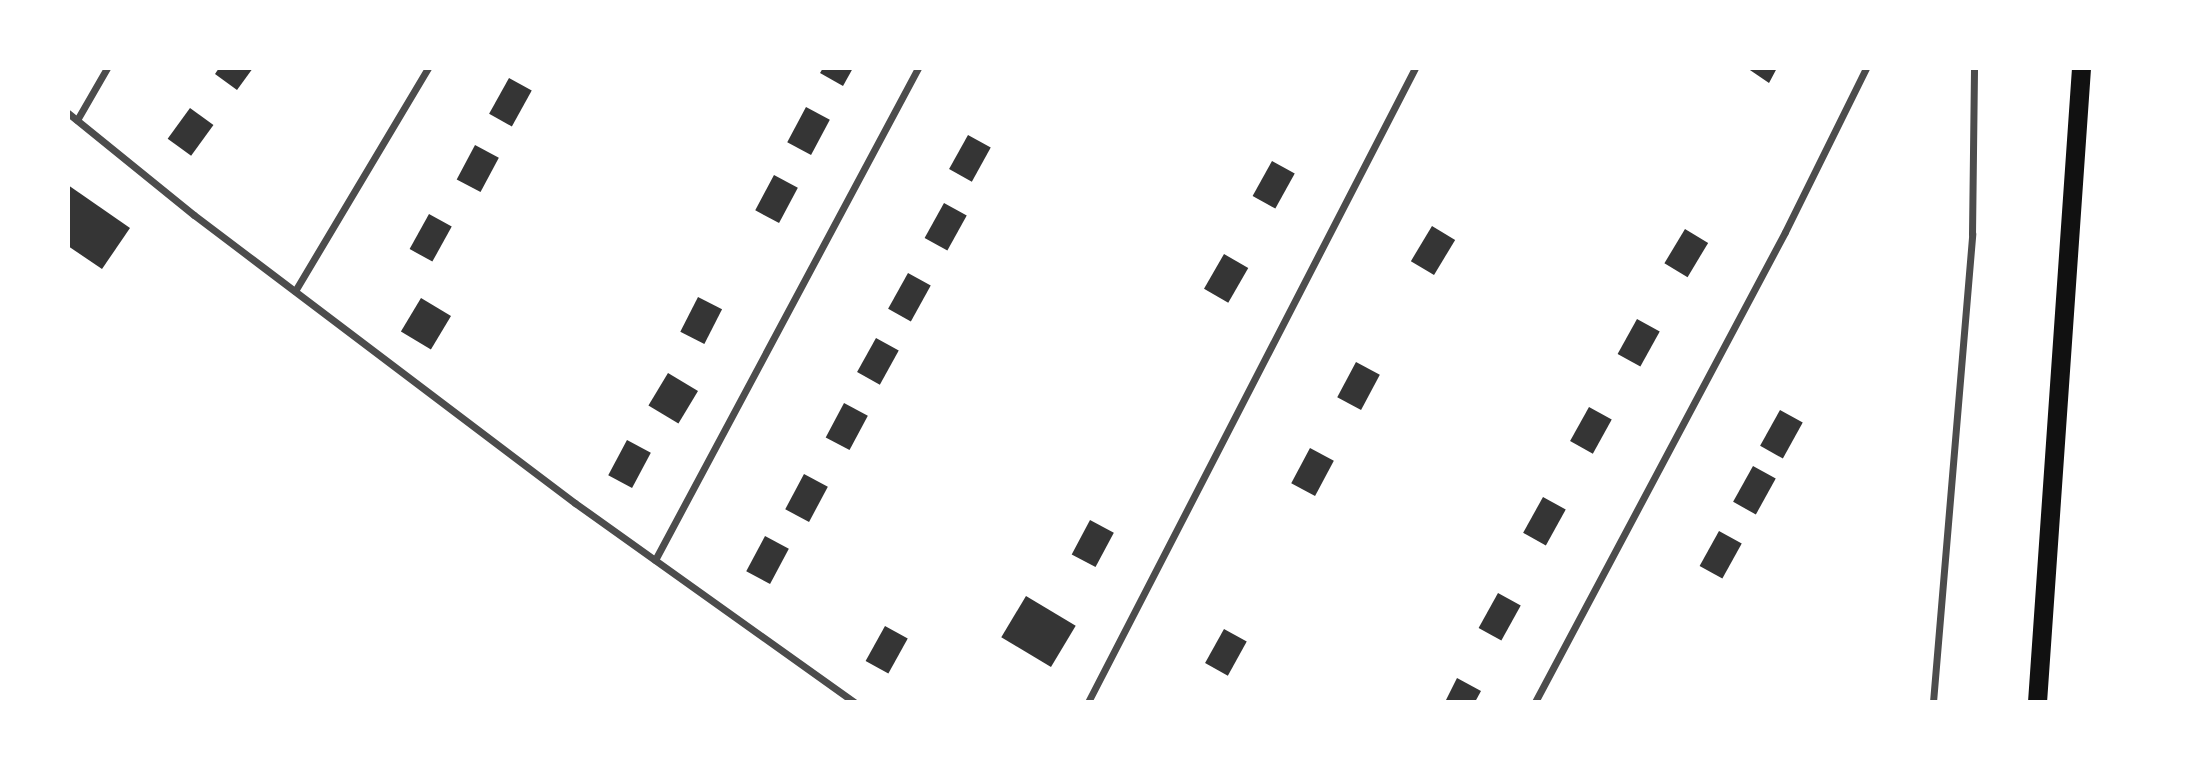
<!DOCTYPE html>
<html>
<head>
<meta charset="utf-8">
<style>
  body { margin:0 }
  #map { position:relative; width:2190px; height:770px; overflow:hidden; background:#fff; font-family:Lato,sans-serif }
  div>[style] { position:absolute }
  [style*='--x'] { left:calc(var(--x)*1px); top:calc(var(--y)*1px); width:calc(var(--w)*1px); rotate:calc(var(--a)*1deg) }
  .building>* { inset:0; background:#353535; transform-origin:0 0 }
  .minor>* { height:7px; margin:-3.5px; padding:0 3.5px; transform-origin:3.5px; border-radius:3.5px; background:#4c4c4c }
  .trunk>* { height:19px; margin:-9.5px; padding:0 9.5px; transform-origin:9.5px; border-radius:9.5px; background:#111 }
  span { translate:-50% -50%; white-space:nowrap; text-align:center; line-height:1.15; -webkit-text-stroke:5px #fff; paint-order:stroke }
  .frame { position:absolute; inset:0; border:70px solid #fff; pointer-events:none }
</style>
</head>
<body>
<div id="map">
  <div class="building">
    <div style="clip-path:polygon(219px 68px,253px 68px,237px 90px,215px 74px)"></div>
    <div style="clip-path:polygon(823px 68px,853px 68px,843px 86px,820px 73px)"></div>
    <div style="clip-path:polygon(1747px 68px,1777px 68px,1769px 83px)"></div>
    <div style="left:509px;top:78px;width:26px;height:41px;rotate:29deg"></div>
    <div style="left:806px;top:107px;width:27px;height:40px;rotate:28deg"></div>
    <div style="left:190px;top:108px;width:29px;height:38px;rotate:36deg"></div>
    <div style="left:968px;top:135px;width:26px;height:39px;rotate:29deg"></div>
    <div style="left:475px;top:145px;width:27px;height:39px;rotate:28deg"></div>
    <div style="left:1272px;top:161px;width:26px;height:40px;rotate:29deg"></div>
    <div style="left:774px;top:175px;width:27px;height:40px;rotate:28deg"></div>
    <div style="clip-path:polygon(68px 185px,130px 228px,102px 269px,68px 246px)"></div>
    <div style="left:944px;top:203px;width:26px;height:40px;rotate:29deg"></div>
    <div style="left:429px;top:214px;width:26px;height:40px;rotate:29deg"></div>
    <div style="left:1432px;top:226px;width:27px;height:41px;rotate:31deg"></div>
    <div style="left:1685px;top:229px;width:27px;height:40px;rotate:31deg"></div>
    <div style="left:1224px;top:254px;width:28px;height:40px;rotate:30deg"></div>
    <div style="left:908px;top:273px;width:26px;height:41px;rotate:29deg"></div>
    <div style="left:698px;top:297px;width:27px;height:39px;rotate:27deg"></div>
    <div style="left:421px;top:298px;width:35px;height:39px;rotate:31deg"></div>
    <div style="left:1637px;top:319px;width:26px;height:40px;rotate:29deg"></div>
    <div style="left:876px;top:338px;width:26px;height:39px;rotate:29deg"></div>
    <div style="left:1356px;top:362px;width:27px;height:40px;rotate:28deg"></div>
    <div style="left:668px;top:373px;width:35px;height:38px;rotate:31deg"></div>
    <div style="left:844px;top:403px;width:27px;height:39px;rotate:28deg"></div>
    <div style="left:1589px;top:407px;width:26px;height:39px;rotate:29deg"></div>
    <div style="left:1780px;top:410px;width:26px;height:41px;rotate:29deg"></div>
    <div style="left:627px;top:440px;width:27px;height:40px;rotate:28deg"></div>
    <div style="left:1310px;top:448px;width:27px;height:40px;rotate:28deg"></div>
    <div style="left:1753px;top:466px;width:26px;height:41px;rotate:29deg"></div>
    <div style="left:804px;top:474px;width:27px;height:40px;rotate:28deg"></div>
    <div style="left:1543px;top:497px;width:26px;height:41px;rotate:29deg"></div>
    <div style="left:1090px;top:520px;width:27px;height:39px;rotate:28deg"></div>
    <div style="left:1719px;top:531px;width:26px;height:40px;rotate:29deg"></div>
    <div style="left:765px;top:536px;width:27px;height:40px;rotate:28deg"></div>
    <div style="left:1498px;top:593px;width:26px;height:40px;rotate:29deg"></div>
    <div style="left:1026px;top:596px;width:58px;height:48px;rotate:31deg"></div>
    <div style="left:885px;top:626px;width:26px;height:40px;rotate:29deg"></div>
    <div style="left:1224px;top:629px;width:26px;height:39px;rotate:29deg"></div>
    <div style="clip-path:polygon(1457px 678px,1481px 691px,1475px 702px,1445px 702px)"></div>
  </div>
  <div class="minor">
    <div style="--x:68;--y:113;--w:162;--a:39"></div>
    <div style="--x:194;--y:215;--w:478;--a:37.1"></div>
    <div style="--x:575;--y:503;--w:343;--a:35.5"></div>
    <div style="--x:77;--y:120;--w:60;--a:-60"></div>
    <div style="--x:295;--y:291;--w:260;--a:-59.2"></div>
    <div style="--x:655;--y:560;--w:558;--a:-61.87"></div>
    <div style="--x:1088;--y:702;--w:713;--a:-62.72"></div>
    <div style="--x:1535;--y:702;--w:532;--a:-61.99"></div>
    <div style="--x:1785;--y:232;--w:183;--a:-63.7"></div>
    <div style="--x:1933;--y:702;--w:470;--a:-85.2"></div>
    <div style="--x:1972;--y:234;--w:166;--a:-89.3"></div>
  </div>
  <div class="trunk">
    <div style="--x:2037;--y:702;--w:636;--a:-86.03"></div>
  </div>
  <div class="frame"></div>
</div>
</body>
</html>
